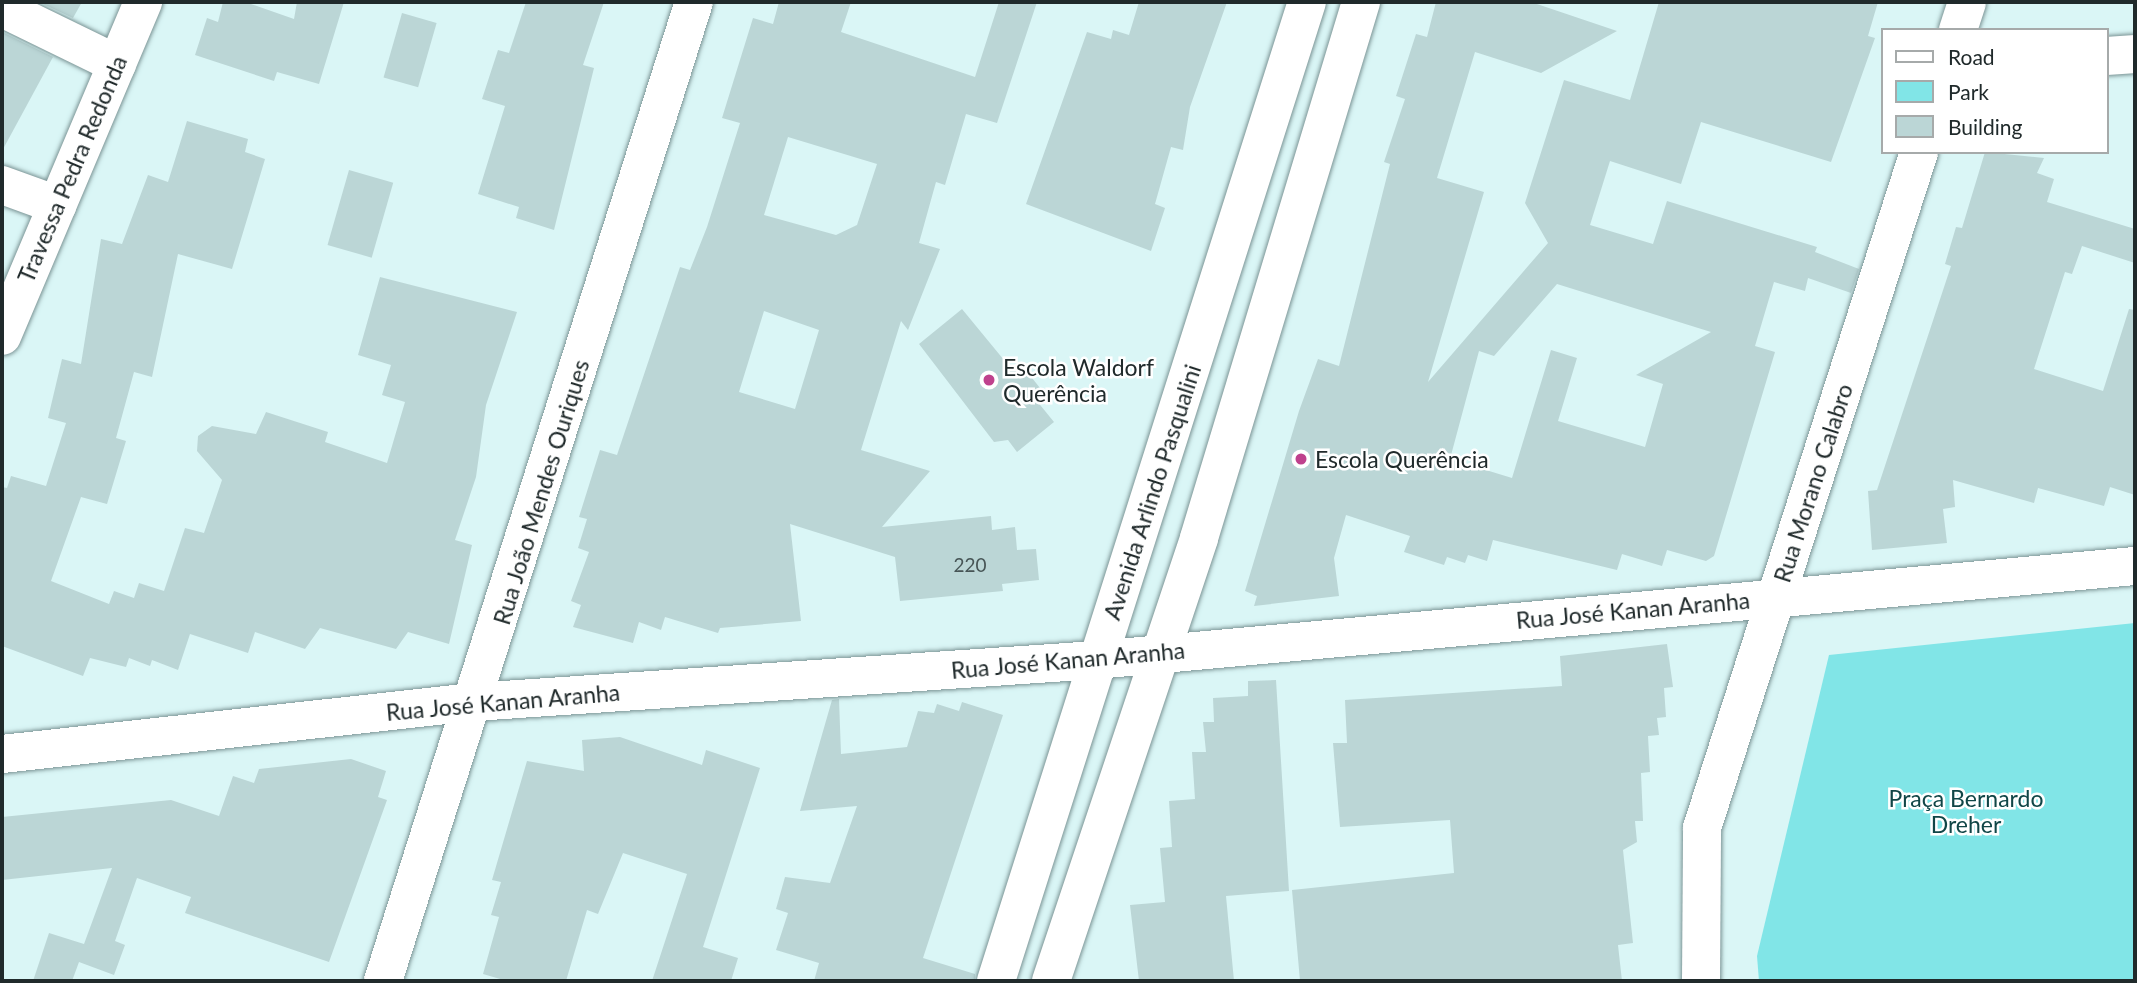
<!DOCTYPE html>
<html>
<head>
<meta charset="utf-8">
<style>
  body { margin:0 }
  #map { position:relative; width:2137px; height:983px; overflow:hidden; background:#daf6f6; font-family:Lato,sans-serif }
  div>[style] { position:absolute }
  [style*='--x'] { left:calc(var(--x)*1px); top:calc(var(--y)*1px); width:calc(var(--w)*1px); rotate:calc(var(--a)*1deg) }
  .green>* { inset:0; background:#81e5e7 }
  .building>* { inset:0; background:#bbd6d6; transform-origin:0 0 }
  .roads { filter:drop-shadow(0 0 2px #7b9495) drop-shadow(0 0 2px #7b9495) }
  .minor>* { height:38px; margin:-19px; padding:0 19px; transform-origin:19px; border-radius:19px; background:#fff }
  .dots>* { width:19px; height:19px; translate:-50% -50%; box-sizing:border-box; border:4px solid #fff; border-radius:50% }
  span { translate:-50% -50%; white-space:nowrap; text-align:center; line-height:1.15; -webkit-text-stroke:5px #fff; paint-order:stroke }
  .number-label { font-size:19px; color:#475556 }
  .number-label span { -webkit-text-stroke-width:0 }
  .street-label { font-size:23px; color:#202a2b }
  .poi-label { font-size:23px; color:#202a2b }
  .left { translate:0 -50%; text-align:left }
  .park-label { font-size:23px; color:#104647 }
  .frame { position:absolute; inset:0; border:4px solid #202a2b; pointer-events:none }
  .legend { position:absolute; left:1881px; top:28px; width:228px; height:126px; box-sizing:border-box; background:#fff; border:2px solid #a6aaaa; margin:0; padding:9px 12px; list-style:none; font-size:21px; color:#202a2b }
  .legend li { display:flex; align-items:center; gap:14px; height:35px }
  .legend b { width:35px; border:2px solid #a6aaaa }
</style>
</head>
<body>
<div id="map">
  <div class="green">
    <div style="clip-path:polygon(2135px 623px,2135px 981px,1759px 981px,1757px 956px,1829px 655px)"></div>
  </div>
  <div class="building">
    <div style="clip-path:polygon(39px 2px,82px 2px,73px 18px)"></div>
    <div style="clip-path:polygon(223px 2px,245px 2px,294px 19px,297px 2px,344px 2px,319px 84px,277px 72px,274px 81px,195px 55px,207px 18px,218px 22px)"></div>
    <div style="clip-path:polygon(526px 2px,604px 2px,583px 65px,594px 68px,554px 230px,516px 218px,519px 207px,478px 194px,505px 106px,482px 99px,498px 50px,509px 53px)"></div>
    <div style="clip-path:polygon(evenodd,779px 2px,851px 2px,841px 32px,975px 77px,999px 2px,1037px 2px,997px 123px,966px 114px,945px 185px,936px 182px,919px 243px,940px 249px,908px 330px,901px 321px,861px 450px,930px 471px,882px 527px,991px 516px,992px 530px,1015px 527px,1017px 550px,1036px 549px,1039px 580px,1002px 584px,1003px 591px,900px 601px,895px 557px,790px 524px,801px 621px,720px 628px,718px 633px,665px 617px,661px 630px,639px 622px,633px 643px,573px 627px,581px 605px,571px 601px,589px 552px,578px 548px,587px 519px,579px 517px,600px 450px,617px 455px,680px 267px,690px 270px,707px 227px,740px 123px,722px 118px,753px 18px,773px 24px,779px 2px,788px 137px,877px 164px,857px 225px,836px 235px,764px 215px,788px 137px,779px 2px,764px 311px,819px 330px,795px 409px,739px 392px,764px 311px)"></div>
    <div style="clip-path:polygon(1139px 2px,1227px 2px,1190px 107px,1183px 150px,1171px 147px,1155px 204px,1165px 208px,1151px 251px,1026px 204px,1087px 32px,1111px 39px,1113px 30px,1129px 35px)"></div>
    <div style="clip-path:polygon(evenodd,1436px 2px,1531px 2px,1617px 31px,1541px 73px,1475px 52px,1437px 178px,1484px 192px,1428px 382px,1548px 243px,1525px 203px,1564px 80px,1630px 100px,1659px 2px,1878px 2px,1868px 36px,1875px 38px,1831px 162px,1701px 122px,1681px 184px,1610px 161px,1590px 225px,1653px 244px,1667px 201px,1817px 247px,1815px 252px,1859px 269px,1851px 293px,1808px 278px,1805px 291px,1774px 282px,1755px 346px,1775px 352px,1714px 556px,1706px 561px,1667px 550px,1662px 566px,1622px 554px,1617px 570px,1493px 540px,1487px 561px,1468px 555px,1465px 563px,1447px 557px,1444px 565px,1404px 552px,1410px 536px,1346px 515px,1334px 558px,1339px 596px,1254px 606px,1257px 596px,1245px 591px,1299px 411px,1318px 359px,1339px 366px,1390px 164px,1384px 162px,1405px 99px,1396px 96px,1416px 34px,1427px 37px,1436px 2px,1557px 284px,1711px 332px,1636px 375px,1663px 384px,1645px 447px,1558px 421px,1577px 358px,1551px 350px,1512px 478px,1450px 459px,1479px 351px,1494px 356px,1557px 284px)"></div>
    <div style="left:402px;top:13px;width:36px;height:67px;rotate:16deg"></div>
    <div style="clip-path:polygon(2px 32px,53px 57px,2px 151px)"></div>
    <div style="clip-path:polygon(187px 121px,248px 139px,245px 152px,265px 159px,251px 206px,232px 269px,178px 254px,152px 377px,134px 372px,116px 438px,126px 441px,107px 504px,81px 497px,51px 581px,109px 604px,114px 591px,134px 598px,139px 583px,164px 591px,185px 528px,204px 533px,222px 480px,197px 451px,198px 436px,212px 426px,256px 434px,266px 412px,328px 432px,325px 442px,387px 463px,405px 402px,382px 395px,391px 365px,358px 355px,380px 277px,517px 312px,486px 405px,476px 477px,455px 540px,472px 545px,449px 644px,408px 632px,396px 649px,320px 628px,305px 649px,255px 632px,248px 653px,190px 634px,178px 670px,152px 660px,150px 666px,129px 658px,126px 667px,90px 658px,83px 676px,2px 646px,2px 487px,7px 488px,11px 476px,46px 486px,66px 423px,48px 418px,62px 359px,81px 364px,101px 239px,122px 244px,148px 175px,168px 182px)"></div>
    <div style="clip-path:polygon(1985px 152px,2044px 158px,2037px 173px,2054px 179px,2047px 202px,2135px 229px,2135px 263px,2082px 246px,2072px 274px,2065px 272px,2034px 369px,2103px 391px,2129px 309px,2135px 310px,2135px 495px,2110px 487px,2104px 506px,2038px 488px,2034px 503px,1953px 480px,1955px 507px,1943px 509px,1947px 543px,1872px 550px,1868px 491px,1877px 490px,1951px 266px,1945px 264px,1956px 227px,1962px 228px)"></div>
    <div style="left:349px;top:170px;width:46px;height:78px;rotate:16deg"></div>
    <div style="clip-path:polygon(962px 309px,1013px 371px,1021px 364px,1040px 388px,1032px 395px,1054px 422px,1017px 452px,1008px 440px,994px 442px,919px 344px)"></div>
    <div style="clip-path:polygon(1667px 644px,1673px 687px,1664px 688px,1666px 717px,1657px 718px,1659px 735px,1648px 736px,1650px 772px,1641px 773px,1643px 821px,1635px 821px,1637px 842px,1623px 850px,1633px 943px,1618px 945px,1622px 981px,1300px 981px,1292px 890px,1454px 873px,1450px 820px,1340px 827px,1333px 743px,1347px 743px,1345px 700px,1562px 686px,1560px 656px)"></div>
    <div style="clip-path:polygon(1276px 680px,1289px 891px,1226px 896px,1234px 981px,1139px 981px,1130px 905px,1165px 902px,1160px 848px,1172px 847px,1169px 801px,1195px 799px,1192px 752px,1206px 752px,1203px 722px,1214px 722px,1213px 698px,1248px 696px,1248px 681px)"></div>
    <div style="clip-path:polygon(839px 699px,841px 754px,907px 747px,918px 711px,934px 713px,937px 704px,959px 711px,962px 702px,1003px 715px,923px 958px,975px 974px,975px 981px,814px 981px,819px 963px,776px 950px,788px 913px,776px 909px,785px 877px,830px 883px,857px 806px,800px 811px,832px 700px)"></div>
    <div style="clip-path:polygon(620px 737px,702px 765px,706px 750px,760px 768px,703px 947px,738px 958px,731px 981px,652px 981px,687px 874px,623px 853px,598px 914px,587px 910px,566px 981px,507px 981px,483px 974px,499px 917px,491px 915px,501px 882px,492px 880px,527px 761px,584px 771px,582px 740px)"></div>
    <div style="clip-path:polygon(351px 759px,386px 771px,378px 797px,387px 800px,329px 962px,185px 913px,191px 897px,137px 878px,115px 941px,125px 945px,114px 975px,79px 962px,72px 981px,33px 981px,49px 933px,84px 944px,112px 868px,2px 880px,2px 817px,171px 800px,219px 816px,233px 776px,254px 783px,259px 769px)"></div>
  </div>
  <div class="roads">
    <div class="minor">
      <div style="--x:2;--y:8;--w:128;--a:26"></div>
      <div style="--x:1958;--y:30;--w:29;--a:-72"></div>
      <div style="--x:2107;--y:56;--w:28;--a:-4"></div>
      <div style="--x:2;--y:185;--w:59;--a:20"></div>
      <div style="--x:2;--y:336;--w:363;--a:-67.1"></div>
      <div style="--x:2;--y:754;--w:475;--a:-6.3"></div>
      <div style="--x:474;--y:702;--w:623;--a:-3.86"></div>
      <div style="--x:1096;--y:660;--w:1043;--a:-5.17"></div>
      <div style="--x:383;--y:981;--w:1027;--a:-72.38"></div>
      <div style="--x:996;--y:981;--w:1027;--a:-72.38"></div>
      <div style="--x:1051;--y:981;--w:467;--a:-71.5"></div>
      <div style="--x:1199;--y:538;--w:560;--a:-73.18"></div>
      <div style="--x:1701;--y:981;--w:153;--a:-89.6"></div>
      <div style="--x:1702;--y:828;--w:710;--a:-72.2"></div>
    </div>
  </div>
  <div class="dots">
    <div style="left:989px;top:380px;background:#bf418d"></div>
    <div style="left:1301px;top:459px;background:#bf418d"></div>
  </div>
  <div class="number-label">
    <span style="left:970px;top:565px">220</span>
  </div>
  <div class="street-label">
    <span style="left:72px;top:169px;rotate:-67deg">Travessa Pedra Redonda</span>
    <span style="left:1813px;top:483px;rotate:-72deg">Rua Morano Calabro</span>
    <span style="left:541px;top:492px;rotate:-73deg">Rua João Mendes Ouriques</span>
    <span style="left:1152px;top:492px;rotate:-72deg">Avenida Arlindo Pasqualini</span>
    <span style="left:1633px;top:610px;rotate:-5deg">Rua José Kanan Aranha</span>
    <span style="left:1068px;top:660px;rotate:-5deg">Rua José Kanan Aranha</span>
    <span style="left:503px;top:702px;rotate:-5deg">Rua José Kanan Aranha</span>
  </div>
  <div class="poi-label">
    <span class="left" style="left:1003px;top:380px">Escola Waldorf<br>Querência</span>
    <span class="left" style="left:1315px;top:459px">Escola Querência</span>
  </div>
  <div class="park-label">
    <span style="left:1966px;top:811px">Praça Bernardo<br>Dreher</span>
  </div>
  <div class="frame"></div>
  <ul class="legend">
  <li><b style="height:9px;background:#fff"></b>Road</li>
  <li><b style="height:19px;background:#81e5e7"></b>Park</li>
  <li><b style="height:19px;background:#bbd6d6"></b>Building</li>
  </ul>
</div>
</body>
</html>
